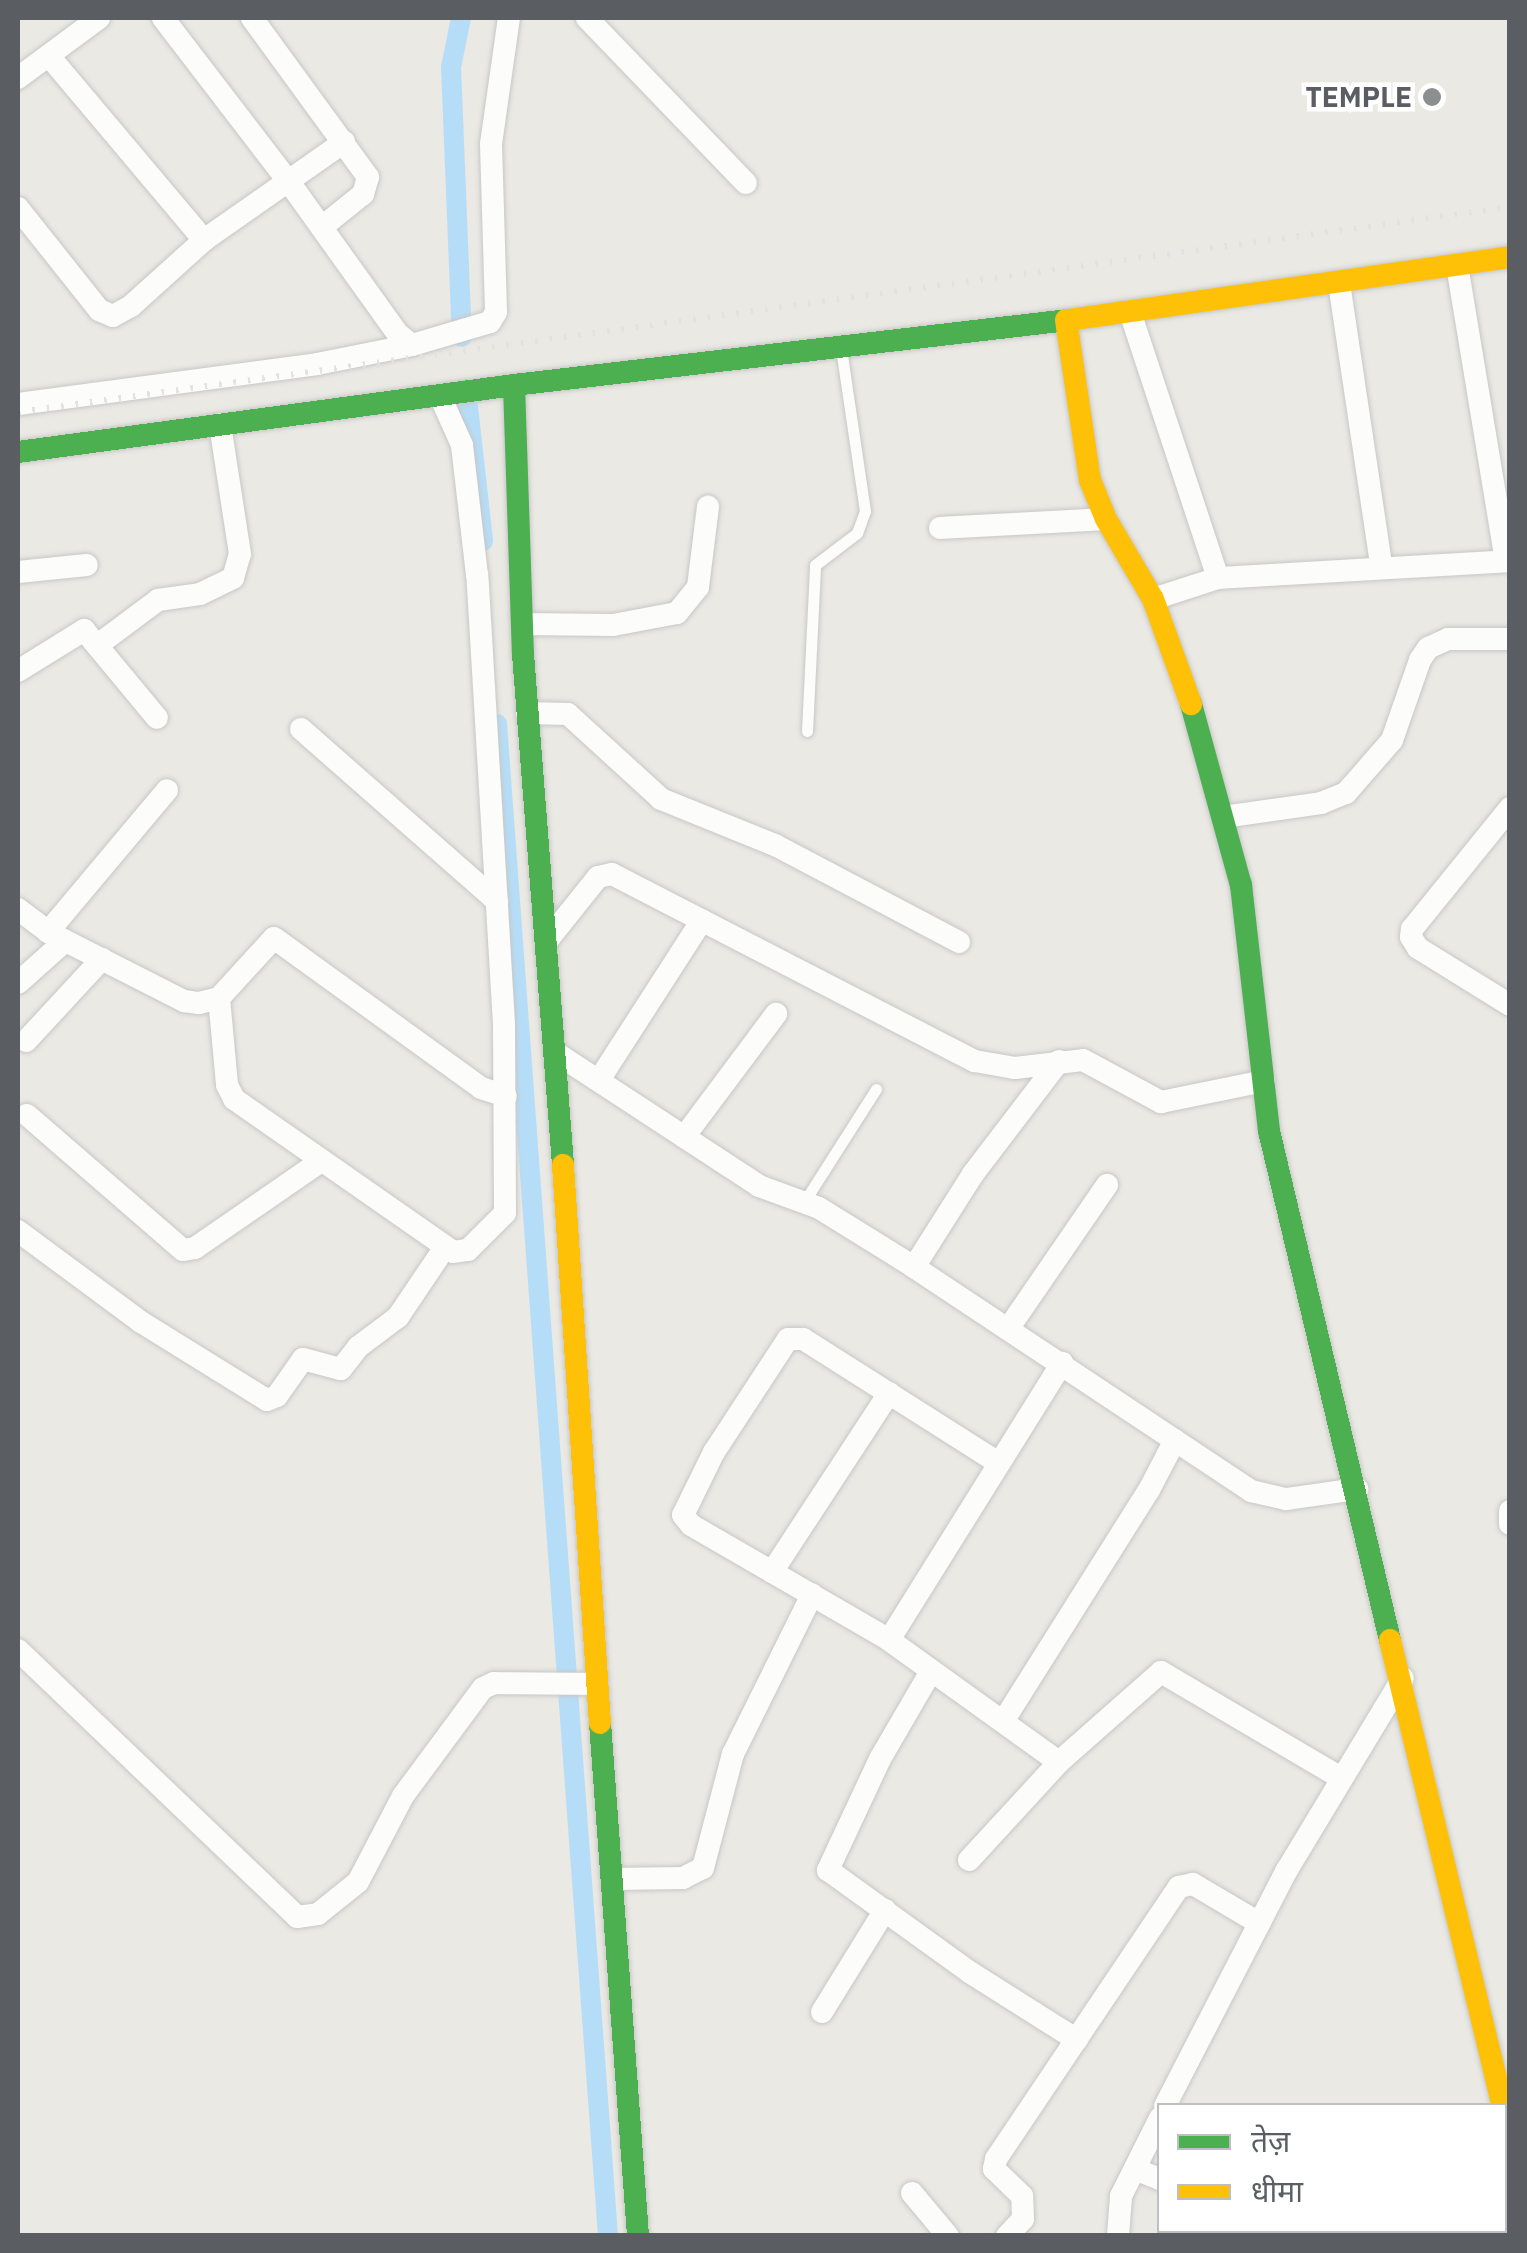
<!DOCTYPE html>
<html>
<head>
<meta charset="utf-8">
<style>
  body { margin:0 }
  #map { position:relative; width:1527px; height:2253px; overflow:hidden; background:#eae9e4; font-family:"IBM Plex Sans","Noto Sans Devanagari",sans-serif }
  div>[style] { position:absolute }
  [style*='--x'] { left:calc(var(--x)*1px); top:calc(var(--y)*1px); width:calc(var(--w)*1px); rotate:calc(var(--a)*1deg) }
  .canal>* { height:20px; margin:-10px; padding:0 10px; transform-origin:10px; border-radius:10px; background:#b6ddf7 }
  .roads { filter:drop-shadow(0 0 2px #c7c7c6) drop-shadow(0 0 2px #c7c7c6) }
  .lane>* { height:11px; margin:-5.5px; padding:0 5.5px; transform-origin:5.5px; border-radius:5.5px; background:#fcfcfb }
  .street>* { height:22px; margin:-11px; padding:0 11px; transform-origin:11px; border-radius:11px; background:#fcfcfb }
  .fast>* { height:22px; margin:-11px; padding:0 11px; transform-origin:11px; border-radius:11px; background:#4caf50 }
  .slow>* { height:22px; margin:-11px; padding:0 11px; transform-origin:11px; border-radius:11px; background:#ffc107 }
  .rail>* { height:6px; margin-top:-3px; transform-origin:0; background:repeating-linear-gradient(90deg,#e2e2e1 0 2.5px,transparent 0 14.5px) }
  .dots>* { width:28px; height:28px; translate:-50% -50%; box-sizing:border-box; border:5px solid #fff; border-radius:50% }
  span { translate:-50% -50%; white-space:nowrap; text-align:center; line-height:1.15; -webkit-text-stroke:9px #fff; paint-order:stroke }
  .poi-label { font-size:28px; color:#5a5e63; font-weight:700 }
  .right { translate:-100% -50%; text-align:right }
  .frame { position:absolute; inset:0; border:20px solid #5a5e63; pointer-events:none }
  .legend { position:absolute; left:1157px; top:2103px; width:350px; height:130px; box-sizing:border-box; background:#fff; border:2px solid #bdbfc1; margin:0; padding:12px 18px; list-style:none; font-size:30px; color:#5a5e63 }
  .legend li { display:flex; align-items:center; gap:20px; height:50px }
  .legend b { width:50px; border:2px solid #bdbfc1 }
</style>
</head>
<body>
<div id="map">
  <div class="canal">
    <div style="--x:461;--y:18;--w:50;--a:101.5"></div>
    <div style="--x:451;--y:67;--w:270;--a:87.7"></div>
    <div style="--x:466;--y:389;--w:153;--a:83.6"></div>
    <div style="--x:497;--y:724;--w:1516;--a:85.8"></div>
  </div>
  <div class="roads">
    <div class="lane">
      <div style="--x:807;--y:731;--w:166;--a:-87.2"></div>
      <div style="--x:815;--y:565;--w:53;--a:-37.3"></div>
      <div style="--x:857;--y:533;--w:23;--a:-70"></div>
      <div style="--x:865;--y:511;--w:157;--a:-98.4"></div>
      <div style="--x:804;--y:1202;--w:134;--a:-57.5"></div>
    </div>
    <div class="street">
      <div style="--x:163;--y:18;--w:207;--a:52.5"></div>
      <div style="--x:289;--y:182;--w:186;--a:54.4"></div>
      <div style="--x:397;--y:333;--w:19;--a:39"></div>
      <div style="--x:252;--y:18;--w:197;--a:53.9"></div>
      <div style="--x:368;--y:177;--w:18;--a:106"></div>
      <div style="--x:363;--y:194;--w:53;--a:141.2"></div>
      <div style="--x:587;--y:18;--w:229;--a:46.1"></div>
      <div style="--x:49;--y:56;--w:241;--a:49.9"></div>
      <div style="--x:18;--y:78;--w:101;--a:-36.5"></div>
      <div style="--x:18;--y:208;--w:130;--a:51.5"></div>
      <div style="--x:99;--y:310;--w:15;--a:23"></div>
      <div style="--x:113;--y:316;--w:21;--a:-29"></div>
      <div style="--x:131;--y:306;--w:98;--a:-42.1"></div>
      <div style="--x:204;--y:240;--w:171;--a:-35"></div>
      <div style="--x:1457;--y:265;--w:299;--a:80.6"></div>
      <div style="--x:1339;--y:283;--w:285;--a:81.5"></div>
      <div style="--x:1130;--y:312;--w:280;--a:71.7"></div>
      <div style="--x:18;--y:404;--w:302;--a:-7.6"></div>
      <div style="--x:317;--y:364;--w:97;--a:-11.3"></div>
      <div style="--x:412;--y:345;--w:81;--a:-16.4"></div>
      <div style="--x:490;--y:322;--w:12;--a:-59"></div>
      <div style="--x:496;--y:312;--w:168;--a:-91.7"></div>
      <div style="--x:491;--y:144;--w:127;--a:-81.9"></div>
      <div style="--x:940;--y:528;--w:166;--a:-3.1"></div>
      <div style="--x:18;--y:572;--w:69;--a:-5.8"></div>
      <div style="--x:1153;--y:599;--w:68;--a:-17.9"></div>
      <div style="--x:1218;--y:578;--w:292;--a:-3.3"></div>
      <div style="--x:522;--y:624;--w:91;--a:0.6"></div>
      <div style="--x:613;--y:625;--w:65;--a:-10.6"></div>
      <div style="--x:677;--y:613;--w:33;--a:-51"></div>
      <div style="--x:698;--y:587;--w:81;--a:-82.9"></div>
      <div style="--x:99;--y:644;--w:74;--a:-36.7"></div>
      <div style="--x:158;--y:600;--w:42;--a:-8.1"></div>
      <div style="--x:200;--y:594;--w:37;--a:-26"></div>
      <div style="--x:233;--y:578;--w:25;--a:-74"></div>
      <div style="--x:240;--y:554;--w:131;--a:-98.8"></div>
      <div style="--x:18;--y:671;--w:78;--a:-31.8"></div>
      <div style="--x:84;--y:630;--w:114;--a:50.3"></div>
      <div style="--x:527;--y:713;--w:41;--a:1.4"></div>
      <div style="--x:568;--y:714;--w:126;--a:42.4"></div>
      <div style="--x:661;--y:799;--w:123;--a:22"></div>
      <div style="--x:775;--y:845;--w:208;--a:27.8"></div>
      <div style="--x:301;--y:729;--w:261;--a:41.3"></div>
      <div style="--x:1510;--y:808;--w:156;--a:129"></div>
      <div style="--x:1412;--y:929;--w:8;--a:97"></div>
      <div style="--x:1411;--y:937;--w:13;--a:58"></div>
      <div style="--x:1418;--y:948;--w:108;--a:31.8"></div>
      <div style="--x:1223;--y:817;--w:99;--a:-8.1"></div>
      <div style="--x:1321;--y:803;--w:27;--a:-22"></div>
      <div style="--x:1346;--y:793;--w:70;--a:-49"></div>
      <div style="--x:1392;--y:740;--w:85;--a:-70.7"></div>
      <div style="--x:1420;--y:660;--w:14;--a:-56"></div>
      <div style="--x:1428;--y:648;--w:22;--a:-24"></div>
      <div style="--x:1448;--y:639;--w:62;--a:0"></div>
      <div style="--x:18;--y:909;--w:38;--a:37"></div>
      <div style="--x:48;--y:932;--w:153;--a:26.9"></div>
      <div style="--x:184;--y:1001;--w:15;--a:8"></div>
      <div style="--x:199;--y:1003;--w:21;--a:-14"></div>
      <div style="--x:219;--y:998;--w:81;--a:-47.5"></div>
      <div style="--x:274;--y:938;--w:256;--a:35.9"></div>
      <div style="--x:481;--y:1088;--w:26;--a:18"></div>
      <div style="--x:48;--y:932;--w:185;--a:-50"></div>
      <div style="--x:546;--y:942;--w:83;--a:-51.3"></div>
      <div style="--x:598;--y:877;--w:14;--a:-12"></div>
      <div style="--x:612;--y:874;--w:408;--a:27.3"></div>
      <div style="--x:975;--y:1061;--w:41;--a:9.9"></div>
      <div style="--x:1015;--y:1068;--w:68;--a:-6.7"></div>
      <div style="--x:1083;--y:1060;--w:89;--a:28.3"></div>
      <div style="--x:1161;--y:1102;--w:105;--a:-11.5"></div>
      <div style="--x:18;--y:983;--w:63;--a:-41.8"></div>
      <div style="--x:219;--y:998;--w:87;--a:84.7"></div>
      <div style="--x:227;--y:1085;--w:16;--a:63"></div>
      <div style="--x:234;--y:1099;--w:267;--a:34.9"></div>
      <div style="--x:453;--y:1252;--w:15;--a:-8"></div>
      <div style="--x:468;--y:1250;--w:52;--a:-45"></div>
      <div style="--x:505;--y:1213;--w:189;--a:-90.3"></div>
      <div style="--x:504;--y:1024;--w:450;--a:-93.4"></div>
      <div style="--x:477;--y:575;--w:131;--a:-96.6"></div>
      <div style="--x:462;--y:445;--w:54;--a:-114.2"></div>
      <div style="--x:26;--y:1041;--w:112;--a:-47.2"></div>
      <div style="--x:556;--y:1053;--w:243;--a:33.2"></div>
      <div style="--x:759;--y:1186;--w:64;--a:20.1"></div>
      <div style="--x:819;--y:1208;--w:112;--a:31.8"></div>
      <div style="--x:914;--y:1267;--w:405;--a:33.6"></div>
      <div style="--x:1251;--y:1491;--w:36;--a:13"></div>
      <div style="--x:1286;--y:1499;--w:72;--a:-8"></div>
      <div style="--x:599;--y:1080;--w:190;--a:-57.2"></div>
      <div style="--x:27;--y:1115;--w:206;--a:40.9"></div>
      <div style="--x:183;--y:1250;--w:12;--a:-9"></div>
      <div style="--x:195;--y:1248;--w:153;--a:-34.6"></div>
      <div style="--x:684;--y:1137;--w:154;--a:-53.2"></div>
      <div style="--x:18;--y:1231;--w:153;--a:36.5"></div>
      <div style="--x:141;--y:1322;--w:148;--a:31.8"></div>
      <div style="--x:267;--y:1400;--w:11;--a:-22"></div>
      <div style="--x:277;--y:1396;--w:45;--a:-54.9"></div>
      <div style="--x:303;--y:1359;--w:39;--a:15"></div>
      <div style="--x:341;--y:1369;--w:28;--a:-52"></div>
      <div style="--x:358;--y:1347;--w:50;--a:-36.9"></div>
      <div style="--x:398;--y:1317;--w:84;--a:-56.1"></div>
      <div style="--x:914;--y:1267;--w:110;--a:-57.6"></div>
      <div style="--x:973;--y:1174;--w:142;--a:-52.7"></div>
      <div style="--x:1008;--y:1329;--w:175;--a:-55.5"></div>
      <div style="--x:997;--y:1462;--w:230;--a:-147.6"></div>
      <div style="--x:803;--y:1339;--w:15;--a:180"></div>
      <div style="--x:788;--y:1339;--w:135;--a:123.2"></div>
      <div style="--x:714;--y:1452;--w:70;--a:116.2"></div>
      <div style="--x:683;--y:1515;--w:13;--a:51"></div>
      <div style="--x:691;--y:1525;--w:229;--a:30.1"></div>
      <div style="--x:889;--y:1640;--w:209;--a:35.7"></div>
      <div style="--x:1510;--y:1511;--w:13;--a:90"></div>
      <div style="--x:772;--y:1572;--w:214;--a:-56.8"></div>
      <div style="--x:889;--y:1640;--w:327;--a:-58"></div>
      <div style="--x:18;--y:1650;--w:386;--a:43.7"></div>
      <div style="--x:297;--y:1917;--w:21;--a:-8"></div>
      <div style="--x:318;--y:1914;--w:51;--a:-38.7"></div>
      <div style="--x:358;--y:1882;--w:97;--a:-62.4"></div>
      <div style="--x:403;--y:1796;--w:134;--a:-53.5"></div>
      <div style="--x:483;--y:1688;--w:12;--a:-24"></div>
      <div style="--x:494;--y:1683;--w:96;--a:0.6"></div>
      <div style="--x:930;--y:1673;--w:99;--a:120.2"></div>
      <div style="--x:880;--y:1759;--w:123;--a:115.1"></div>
      <div style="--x:828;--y:1870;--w:176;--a:35.8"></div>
      <div style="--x:971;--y:1973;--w:125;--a:32.3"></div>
      <div style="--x:1004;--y:1720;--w:272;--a:-57.8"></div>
      <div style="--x:1149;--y:1490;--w:56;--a:-62.5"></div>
      <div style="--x:969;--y:1860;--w:133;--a:-47.4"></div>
      <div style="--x:1059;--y:1762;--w:136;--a:-41.4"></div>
      <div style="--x:1161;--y:1672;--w:209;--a:30.5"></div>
      <div style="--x:612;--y:1879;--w:71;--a:-0.8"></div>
      <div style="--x:683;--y:1878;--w:22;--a:-27"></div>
      <div style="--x:703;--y:1868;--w:118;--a:-75.3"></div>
      <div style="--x:733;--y:1754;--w:178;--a:-63.6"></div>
      <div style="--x:822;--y:2012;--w:120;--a:-58.3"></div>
      <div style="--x:1165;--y:2106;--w:266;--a:-62.7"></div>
      <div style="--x:1287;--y:1870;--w:224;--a:-58.9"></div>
      <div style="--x:1135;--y:2169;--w:27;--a:22"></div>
      <div style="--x:912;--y:2193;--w:56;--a:50.1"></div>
      <div style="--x:1265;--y:2230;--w:10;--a:37"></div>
      <div style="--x:1007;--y:2236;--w:23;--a:-47"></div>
      <div style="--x:1023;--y:2219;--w:23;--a:-92"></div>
      <div style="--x:1022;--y:2196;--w:39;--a:-136"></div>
      <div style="--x:994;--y:2169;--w:10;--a:-79"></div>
      <div style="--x:996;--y:2159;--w:328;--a:-56.1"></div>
      <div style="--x:1179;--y:1887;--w:14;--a:-12"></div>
      <div style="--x:1193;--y:1884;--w:77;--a:30.6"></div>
      <div style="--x:1118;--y:2236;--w:40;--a:-85.7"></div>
      <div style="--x:1121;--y:2196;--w:87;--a:-63.4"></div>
    </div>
    <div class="fast">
      <div style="--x:514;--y:385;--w:269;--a:88.1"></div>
      <div style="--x:523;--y:654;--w:513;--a:85.52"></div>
      <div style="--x:18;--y:452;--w:501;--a:-7.69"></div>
      <div style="--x:514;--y:385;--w:558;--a:-6.69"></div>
      <div style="--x:1191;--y:704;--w:188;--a:74.6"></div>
      <div style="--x:1241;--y:885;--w:248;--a:83.5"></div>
      <div style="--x:1269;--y:1131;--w:523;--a:76.63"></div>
      <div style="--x:600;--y:1723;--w:514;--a:85.76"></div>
    </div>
    <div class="slow">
      <div style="--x:1066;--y:320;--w:162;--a:81.5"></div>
      <div style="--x:1090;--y:480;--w:42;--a:67.7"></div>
      <div style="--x:1106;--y:519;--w:93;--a:59.6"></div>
      <div style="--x:1153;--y:599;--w:112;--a:70.1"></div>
      <div style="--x:1068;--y:320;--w:446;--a:-8.1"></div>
      <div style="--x:563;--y:1165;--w:559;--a:86.21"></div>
      <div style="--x:1390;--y:1640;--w:480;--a:76.4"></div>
    </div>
  </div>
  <div class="rail">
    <div style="--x:18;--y:412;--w:1506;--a:-7.82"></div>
  </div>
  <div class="dots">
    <div style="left:1432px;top:97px;background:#8c8f90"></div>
  </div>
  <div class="poi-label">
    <span class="right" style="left:1412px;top:97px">TEMPLE</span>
  </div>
  <div class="frame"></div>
  <ul class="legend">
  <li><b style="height:12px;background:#4caf50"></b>तेज़</li>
  <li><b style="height:12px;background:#ffc107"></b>धीमा</li>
  </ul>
</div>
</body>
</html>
